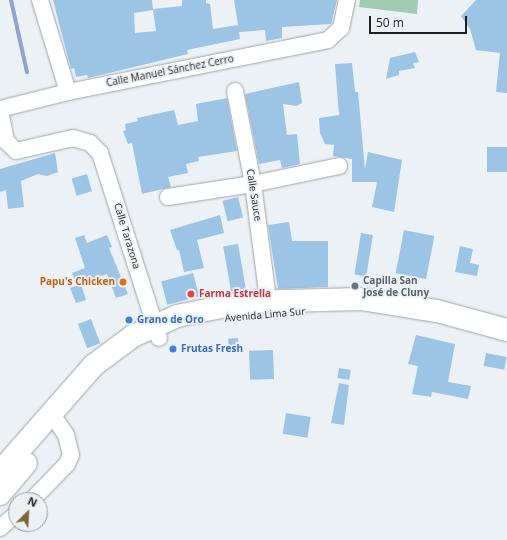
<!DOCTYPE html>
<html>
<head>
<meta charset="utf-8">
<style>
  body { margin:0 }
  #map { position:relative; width:507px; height:540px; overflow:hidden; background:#ecf1f6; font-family:"Open Sans",sans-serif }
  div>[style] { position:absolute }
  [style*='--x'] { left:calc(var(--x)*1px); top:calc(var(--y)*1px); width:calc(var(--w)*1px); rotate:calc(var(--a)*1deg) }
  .green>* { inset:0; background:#a0cbb0 }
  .stream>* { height:4px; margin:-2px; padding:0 2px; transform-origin:2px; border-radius:2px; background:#90a4cc }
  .building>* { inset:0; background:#9cc4e5; transform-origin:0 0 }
  .roads { filter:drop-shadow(0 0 1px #9fa4a8) drop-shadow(0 0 1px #9fa4a8) }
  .minor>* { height:16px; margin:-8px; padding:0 8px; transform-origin:8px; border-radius:8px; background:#fff }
  .highway>* { height:22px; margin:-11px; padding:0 11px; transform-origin:11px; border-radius:11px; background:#fff }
  .dots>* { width:11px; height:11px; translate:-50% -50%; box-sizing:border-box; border:2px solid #ecf1f6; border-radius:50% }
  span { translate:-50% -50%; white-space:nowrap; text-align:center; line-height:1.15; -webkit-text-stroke:3.5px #ecf1f6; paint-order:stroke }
  .street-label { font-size:10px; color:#1e2022 }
  .worship-label { font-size:10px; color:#5b616d; font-weight:700 }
  .left { translate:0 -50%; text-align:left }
  .food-label { font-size:10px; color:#c56008; font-weight:700 }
  .right { translate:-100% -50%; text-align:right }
  .health-label { font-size:10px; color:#be3a42; font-weight:700 }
  .shop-label { font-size:10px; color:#366cbe; font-weight:700 }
  .north { position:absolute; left:8px; top:492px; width:40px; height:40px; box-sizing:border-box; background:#ecf1f6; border:1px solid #9a9da1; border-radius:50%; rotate:24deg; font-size:11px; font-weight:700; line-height:16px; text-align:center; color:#1e2022 }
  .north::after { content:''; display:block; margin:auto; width:14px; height:18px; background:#7d6535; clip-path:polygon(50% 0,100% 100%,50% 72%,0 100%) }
  .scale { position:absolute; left:369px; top:16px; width:98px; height:18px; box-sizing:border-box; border:2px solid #1e2022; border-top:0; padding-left:5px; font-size:12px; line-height:14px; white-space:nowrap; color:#1e2022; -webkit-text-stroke:3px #ecf1f6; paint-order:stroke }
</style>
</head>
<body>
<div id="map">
  <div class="green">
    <div style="clip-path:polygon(360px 0,418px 0,417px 14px,359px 7px)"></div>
  </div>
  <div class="stream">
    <div style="--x:11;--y:0;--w:74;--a:77.5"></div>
  </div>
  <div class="building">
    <div style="clip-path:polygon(evenodd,53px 0,152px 0,153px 9px,182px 6px,182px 0,206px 0,206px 3px,210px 4px,213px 29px,238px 25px,234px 0,337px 0,331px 24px,282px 27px,282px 38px,266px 41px,265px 30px,239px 32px,240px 39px,187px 50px,188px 54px,88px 78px,87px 75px,76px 77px,74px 68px,71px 69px,53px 0,153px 10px,156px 31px,135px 33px,134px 13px,153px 10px)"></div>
    <div style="clip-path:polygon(476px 0,507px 0,507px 93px,496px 92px,500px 53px,476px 50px,470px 29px,461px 16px)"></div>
    <div style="clip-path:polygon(415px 52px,419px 62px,413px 63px,415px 68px,399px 71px,399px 75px,386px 79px,390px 58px)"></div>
    <div style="clip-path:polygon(352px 63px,355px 92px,358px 92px,365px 169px,368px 152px,402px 160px,394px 212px,372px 207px,377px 182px,352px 182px,352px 159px,333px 156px,334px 145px,325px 144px,320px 133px,319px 118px,339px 115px,335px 64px)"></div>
    <div style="clip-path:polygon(299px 82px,302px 103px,297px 106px,283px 104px,287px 135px,297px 134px,300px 164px,282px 168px,280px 160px,259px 164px,245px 94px)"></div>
    <div style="clip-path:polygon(227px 98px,237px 151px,198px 157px,199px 161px,186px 164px,188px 173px,168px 177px,171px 187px,142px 194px,132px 143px,128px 144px,123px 131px,126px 130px,125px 124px,138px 121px,137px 118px,174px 110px,178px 125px,198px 121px,196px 104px)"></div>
    <div style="left:487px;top:147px;width:20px;height:25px"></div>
    <div style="clip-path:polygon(55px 153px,58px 172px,47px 176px,38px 174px,21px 181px,24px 207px,8px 209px,6px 190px,0 192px,0 169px)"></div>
    <div style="left:87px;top:174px;width:18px;height:16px;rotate:74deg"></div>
    <div style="left:238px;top:197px;width:21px;height:16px;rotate:76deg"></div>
    <div style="clip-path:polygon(220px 215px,224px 233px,197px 240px,204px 268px,184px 272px,179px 250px,177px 250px,170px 230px)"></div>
    <div style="clip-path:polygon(289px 222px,292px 241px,328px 241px,328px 287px,278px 289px,268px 225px)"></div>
    <div style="left:404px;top:230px;width:31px;height:44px;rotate:11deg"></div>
    <div style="left:361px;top:233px;width:12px;height:42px;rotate:9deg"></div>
    <div style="clip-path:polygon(84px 235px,87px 243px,107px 235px,112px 247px,109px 248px,128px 294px,116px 298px,107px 274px,77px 285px,72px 273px,85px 268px,75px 238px)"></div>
    <div style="left:238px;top:244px;width:45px;height:15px;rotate:80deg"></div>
    <div style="clip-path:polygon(460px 246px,473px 249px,470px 263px,479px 265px,477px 276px,455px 272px)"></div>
    <div style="left:193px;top:273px;width:24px;height:33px;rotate:75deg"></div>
    <div style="clip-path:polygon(81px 284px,86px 300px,76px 303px,70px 288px)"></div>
    <div style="left:91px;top:319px;width:26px;height:14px;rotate:69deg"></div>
    <div style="clip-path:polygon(416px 335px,455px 344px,448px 382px,471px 386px,468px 399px,432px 392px,431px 397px,412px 394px,418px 366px,408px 364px)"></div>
    <div style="left:238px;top:338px;width:11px;height:10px;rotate:85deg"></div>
    <div style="left:273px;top:350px;width:29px;height:24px;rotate:88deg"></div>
    <div style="left:486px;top:353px;width:21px;height:13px;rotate:11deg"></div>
    <div style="left:339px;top:368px;width:12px;height:10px;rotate:9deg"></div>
    <div style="clip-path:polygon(339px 383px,349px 385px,344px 425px,331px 423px)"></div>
    <div style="left:286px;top:413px;width:25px;height:21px;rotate:9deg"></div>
  </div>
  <div class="roads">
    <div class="minor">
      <div style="--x:40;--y:0;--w:96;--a:73.1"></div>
      <div style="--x:235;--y:91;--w:95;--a:79"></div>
      <div style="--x:253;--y:184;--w:117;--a:82.6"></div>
      <div style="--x:0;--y:109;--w:70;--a:-14"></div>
      <div style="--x:68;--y:92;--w:265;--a:-11.3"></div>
      <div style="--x:328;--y:40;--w:18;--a:-43"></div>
      <div style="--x:341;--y:28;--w:29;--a:-78"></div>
      <div style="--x:0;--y:110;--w:32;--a:79"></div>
      <div style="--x:6;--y:141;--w:14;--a:45"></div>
      <div style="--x:16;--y:151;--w:58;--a:-12.8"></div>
      <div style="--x:73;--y:138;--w:18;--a:16"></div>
      <div style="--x:90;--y:143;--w:14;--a:45"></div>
      <div style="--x:100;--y:153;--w:194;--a:72.3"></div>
      <div style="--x:168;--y:197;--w:86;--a:-8.7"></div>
      <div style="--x:253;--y:184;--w:88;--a:-11.8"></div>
      <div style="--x:32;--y:500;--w:50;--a:-45.8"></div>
      <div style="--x:67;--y:464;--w:10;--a:-66"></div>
      <div style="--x:71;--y:455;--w:21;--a:-104"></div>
      <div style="--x:66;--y:435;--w:27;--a:-124"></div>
      <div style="--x:0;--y:528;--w:21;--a:-41"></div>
    </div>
    <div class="highway">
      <div style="--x:0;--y:472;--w:142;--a:-48.7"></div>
      <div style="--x:94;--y:365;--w:49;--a:-36.6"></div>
      <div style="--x:133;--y:336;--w:48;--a:-24.4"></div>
      <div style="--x:177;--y:316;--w:70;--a:-11.5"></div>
      <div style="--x:246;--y:302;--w:115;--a:-1.5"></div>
      <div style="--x:361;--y:299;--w:77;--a:9"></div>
      <div style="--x:437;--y:311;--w:73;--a:15.2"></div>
      <div style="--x:0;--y:494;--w:40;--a:-50"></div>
    </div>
  </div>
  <div class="dots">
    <div style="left:123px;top:282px;background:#e8710a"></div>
    <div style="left:355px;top:286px;background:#6b7280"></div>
    <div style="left:191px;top:294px;background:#e0444e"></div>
    <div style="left:129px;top:320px;background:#3f7fe0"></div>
    <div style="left:173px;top:349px;background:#3f7fe0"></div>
  </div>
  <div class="street-label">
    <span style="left:170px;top:71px;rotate:-11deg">Calle Manuel Sánchez Cerro</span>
    <span style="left:254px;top:195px;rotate:81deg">Calle Sauce</span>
    <span style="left:127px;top:236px;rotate:73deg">Calle Tarazona</span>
    <span style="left:265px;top:315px;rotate:-5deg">Avenida Lima Sur</span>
  </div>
  <div class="worship-label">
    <span class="left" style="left:363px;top:286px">Capilla San<br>José de Cluny</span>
  </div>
  <div class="food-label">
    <span class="right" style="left:115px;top:282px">Papu's Chicken</span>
  </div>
  <div class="health-label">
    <span class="left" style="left:199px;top:294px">Farma Estrella</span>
  </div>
  <div class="shop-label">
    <span class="left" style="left:137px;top:320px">Grano de Oro</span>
    <span class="left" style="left:181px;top:349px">Frutas Fresh</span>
  </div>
  <div class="north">N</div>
  <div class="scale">50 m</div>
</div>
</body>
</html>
